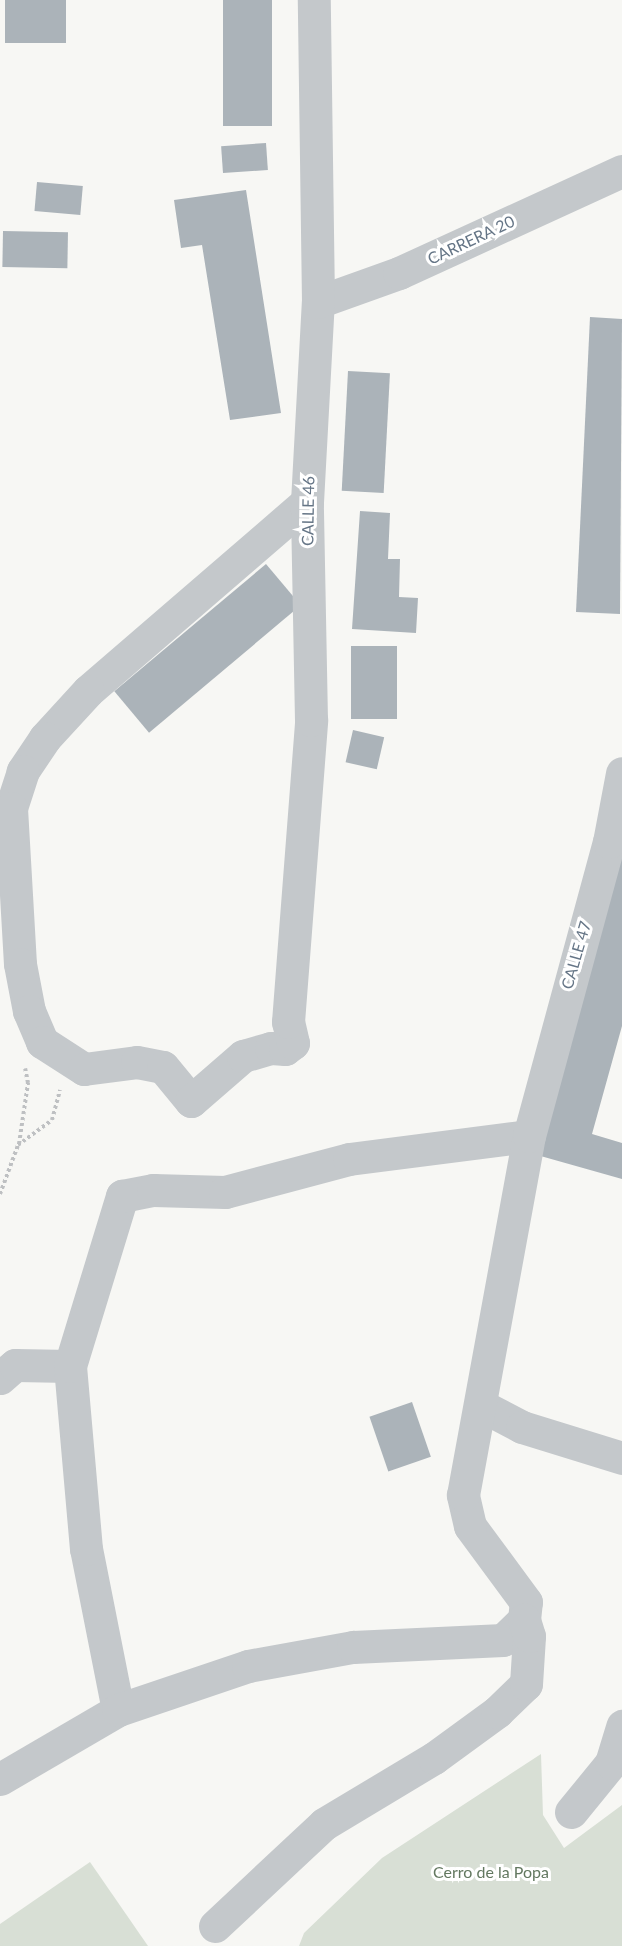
<!DOCTYPE html>
<html>
<head>
<meta charset="utf-8">
<style>
  body { margin:0 }
  #map { position:relative; width:622px; height:1946px; overflow:hidden; background:#f7f7f4; font-family:Lato,sans-serif }
  div>[style] { position:absolute }
  [style*='--x'] { left:calc(var(--x)*1px); top:calc(var(--y)*1px); width:calc(var(--w)*1px); rotate:calc(var(--a)*1deg) }
  .green>* { inset:0; background:#d8dfd5 }
  .building>* { inset:0; background:#abb3b9; transform-origin:0 0 }
  .path>* { height:4px; margin-top:-2px; transform-origin:0; background:repeating-linear-gradient(90deg,#bec0c2 0 3px,transparent 0 6px) }
  .street>* { height:33px; margin:-16.5px; padding:0 16.5px; transform-origin:16.5px; border-radius:16.5px; background:#c4c8cb }
  span { translate:-50% -50%; white-space:nowrap; text-align:center; line-height:1.15; -webkit-text-stroke:6px #fff; paint-order:stroke }
  .street-label { font-size:16px; color:#657586 }
  .park-label { font-size:16px; color:#637860 }
</style>
</head>
<body>
<div id="map">
  <div class="green">
    <div style="clip-path:polygon(541px 1754px,543px 1815px,564px 1848px,622px 1805px,622px 1946px,299px 1946px,304px 1933px,382px 1858px)"></div>
    <div style="clip-path:polygon(90px 1862px,148px 1946px,0 1946px,0 1924px)"></div>
  </div>
  <div class="building">
    <div style="left:5px;top:0;width:61px;height:43px"></div>
    <div style="left:223px;top:0;width:49px;height:126px"></div>
    <div style="left:266px;top:143px;width:27px;height:45px;rotate:86deg"></div>
    <div style="left:37px;top:182px;width:46px;height:29px;rotate:5deg"></div>
    <div style="clip-path:polygon(246px 190px,281px 413px,230px 420px,202px 245px,181px 248px,174px 200px)"></div>
    <div style="left:3px;top:231px;width:65px;height:36px;rotate:1deg"></div>
    <div style="clip-path:polygon(590px 317px,622px 319px,620px 614px,576px 612px)"></div>
    <div style="left:348px;top:371px;width:42px;height:120px;rotate:3deg"></div>
    <div style="clip-path:polygon(360px 511px,390px 513px,388px 559px,400px 559px,399px 597px,418px 598px,416px 633px,352px 629px)"></div>
    <div style="left:266px;top:564px;width:54px;height:198px;rotate:50deg"></div>
    <div style="left:351px;top:646px;width:46px;height:73px"></div>
    <div style="left:353px;top:730px;width:32px;height:33px;rotate:13deg"></div>
    <div style="clip-path:polygon(622px 855px,622px 1026px,592px 1134px,622px 1143px,622px 1179px,537px 1155px)"></div>
    <div style="left:412px;top:1402px;width:58px;height:45px;rotate:71deg"></div>
  </div>
  <div class="path">
    <div style="--x:19;--y:1144;--w:62;--a:-81.6"></div>
    <div style="--x:28;--y:1083;--w:15;--a:-101"></div>
    <div style="--x:0;--y:1194;--w:52;--a:-69.8"></div>
    <div style="--x:18;--y:1145;--w:42;--a:-36.3"></div>
    <div style="--x:52;--y:1120;--w:31;--a:-75"></div>
  </div>
  <div class="street">
    <div style="--x:318;--y:302;--w:86;--a:-19.7"></div>
    <div style="--x:399;--y:273;--w:245;--a:-24.6"></div>
    <div style="--x:307;--y:502;--w:289;--a:139.2"></div>
    <div style="--x:88;--y:691;--w:64;--a:132.5"></div>
    <div style="--x:45;--y:738;--w:40;--a:124"></div>
    <div style="--x:23;--y:771;--w:39;--a:108"></div>
    <div style="--x:11;--y:808;--w:156;--a:86.7"></div>
    <div style="--x:20;--y:964;--w:48;--a:79.2"></div>
    <div style="--x:29;--y:1011;--w:34;--a:67"></div>
    <div style="--x:42;--y:1042;--w:50;--a:32.7"></div>
    <div style="--x:84;--y:1069;--w:53;--a:-7.5"></div>
    <div style="--x:137;--y:1062;--w:26;--a:11"></div>
    <div style="--x:163;--y:1067;--w:44;--a:50.5"></div>
    <div style="--x:191;--y:1101;--w:69;--a:-40.9"></div>
    <div style="--x:243;--y:1056;--w:29;--a:-16"></div>
    <div style="--x:271;--y:1048;--w:14;--a:4"></div>
    <div style="--x:285;--y:1049;--w:10;--a:-37"></div>
    <div style="--x:293;--y:1043;--w:22;--a:-103"></div>
    <div style="--x:288;--y:1022;--w:303;--a:-85.6"></div>
    <div style="--x:311;--y:720;--w:218;--a:-91.1"></div>
    <div style="--x:307;--y:502;--w:200;--a:-86.9"></div>
    <div style="--x:318;--y:302;--w:302;--a:-90.8"></div>
    <div style="--x:0;--y:1378;--w:20;--a:-41"></div>
    <div style="--x:15;--y:1365;--w:55;--a:1"></div>
    <div style="--x:482;--y:1406;--w:45;--a:27.7"></div>
    <div style="--x:522;--y:1427;--w:105;--a:17.2"></div>
    <div style="--x:118;--y:1710;--w:164;--a:-101.2"></div>
    <div style="--x:86;--y:1549;--w:184;--a:-95"></div>
    <div style="--x:70;--y:1366;--w:178;--a:-73"></div>
    <div style="--x:122;--y:1196;--w:32;--a:-11"></div>
    <div style="--x:153;--y:1190;--w:72;--a:1.6"></div>
    <div style="--x:225;--y:1192;--w:128;--a:-14.9"></div>
    <div style="--x:349;--y:1159;--w:181;--a:-7.3"></div>
    <div style="--x:0;--y:1779;--w:137;--a:-30.3"></div>
    <div style="--x:118;--y:1710;--w:137;--a:-18.7"></div>
    <div style="--x:248;--y:1666;--w:107;--a:-10.3"></div>
    <div style="--x:353;--y:1647;--w:150;--a:-2.7"></div>
    <div style="--x:503;--y:1640;--w:29;--a:-44"></div>
    <div style="--x:524;--y:1620;--w:18;--a:-84"></div>
    <div style="--x:526;--y:1602;--w:94;--a:-126.4"></div>
    <div style="--x:470;--y:1526;--w:32;--a:-103"></div>
    <div style="--x:463;--y:1495;--w:365;--a:-79.6"></div>
    <div style="--x:529;--y:1136;--w:305;--a:-74.8"></div>
    <div style="--x:609;--y:842;--w:70;--a:-79.3"></div>
    <div style="--x:571;--y:1812;--w:63;--a:-50.8"></div>
    <div style="--x:611;--y:1763;--w:39;--a:-73"></div>
    <div style="--x:215;--y:1926;--w:149;--a:-43.1"></div>
    <div style="--x:324;--y:1824;--w:128;--a:-31"></div>
    <div style="--x:434;--y:1758;--w:78;--a:-36.1"></div>
    <div style="--x:497;--y:1712;--w:40;--a:-44"></div>
    <div style="--x:526;--y:1684;--w:48;--a:-86.4"></div>
    <div style="--x:529;--y:1636;--w:17;--a:-107"></div>
  </div>
  <div class="street-label">
    <span style="left:471px;top:240px;rotate:-25deg">CARRERA 20</span>
    <span style="left:308px;top:511px;rotate:-89deg">CALLE 46</span>
    <span style="left:576px;top:955px;rotate:-74deg">CALLE 47</span>
  </div>
  <div class="park-label">
    <span style="left:491px;top:1872px">Cerro de la Popa</span>
  </div>
</div>
</body>
</html>
